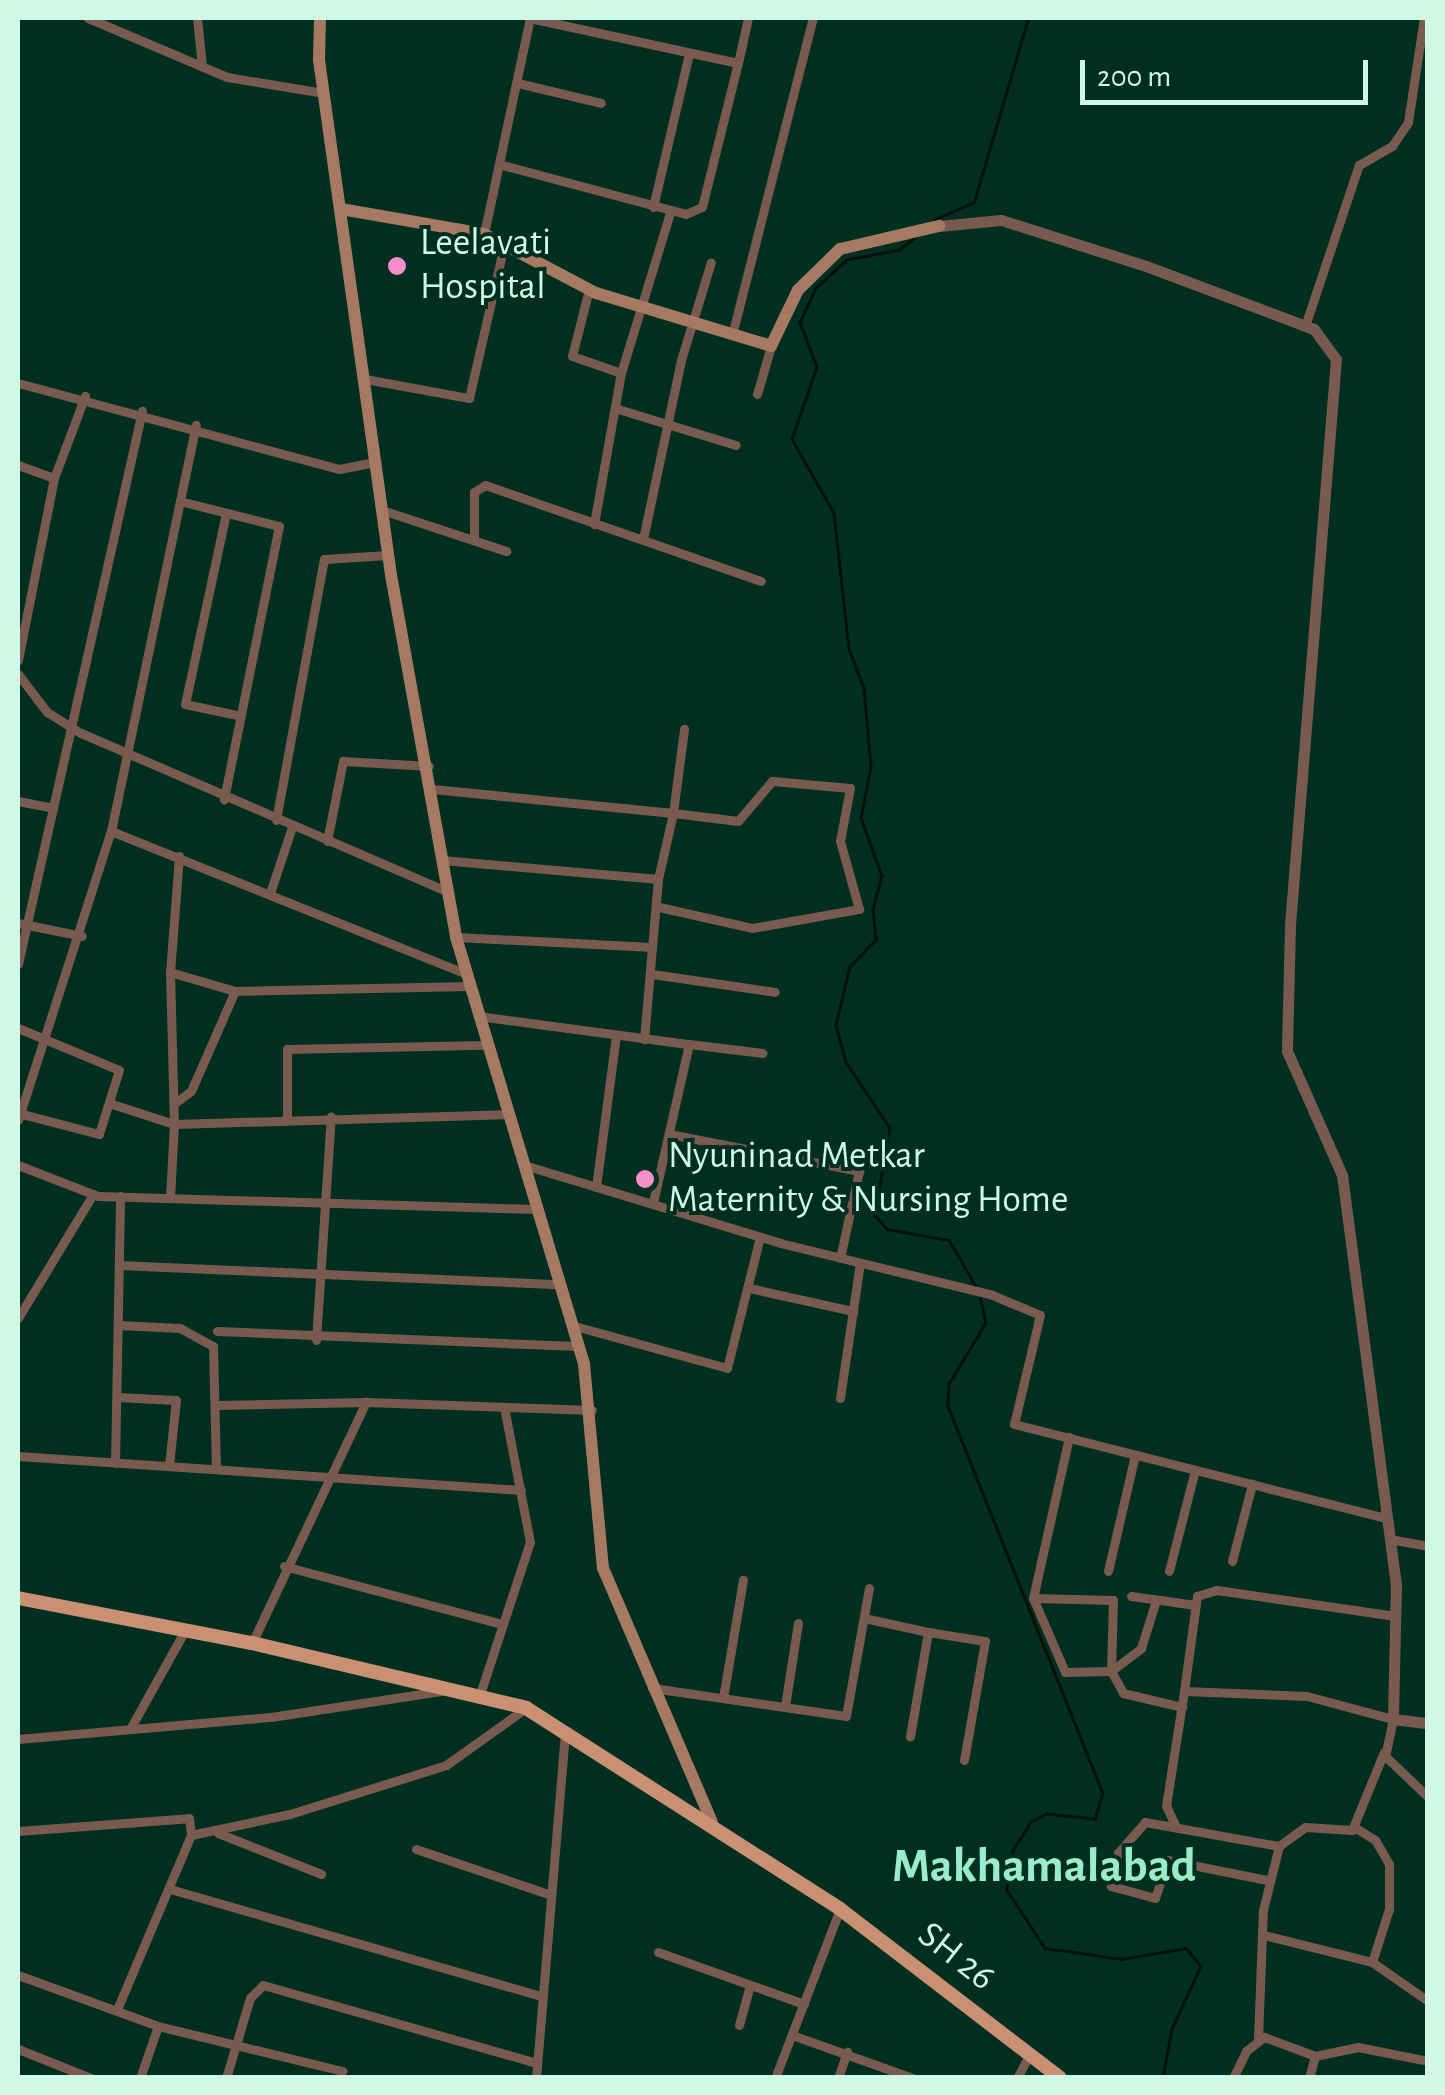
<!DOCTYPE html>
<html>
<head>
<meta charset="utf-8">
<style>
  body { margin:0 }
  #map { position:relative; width:1445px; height:2095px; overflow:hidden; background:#002e20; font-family:"Alegreya Sans",sans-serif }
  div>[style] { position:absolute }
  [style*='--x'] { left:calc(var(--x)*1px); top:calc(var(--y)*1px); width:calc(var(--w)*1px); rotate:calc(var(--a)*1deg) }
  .stream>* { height:2.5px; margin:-1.25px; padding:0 1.25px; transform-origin:1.25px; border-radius:1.25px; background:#00120a }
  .minor>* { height:9px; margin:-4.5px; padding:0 4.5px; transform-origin:4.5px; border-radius:4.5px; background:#785b4e }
  .tertiary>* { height:11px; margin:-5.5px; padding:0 5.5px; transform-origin:5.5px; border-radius:5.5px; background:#785b4e }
  .secondary>* { height:12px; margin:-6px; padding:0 6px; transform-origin:6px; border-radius:6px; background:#a67963 }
  .primary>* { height:14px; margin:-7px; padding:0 7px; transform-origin:7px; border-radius:7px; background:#ca9074 }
  .dots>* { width:28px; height:28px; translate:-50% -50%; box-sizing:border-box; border:5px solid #002e20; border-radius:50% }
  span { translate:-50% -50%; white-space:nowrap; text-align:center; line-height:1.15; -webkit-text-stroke:8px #002e20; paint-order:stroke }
  .poi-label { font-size:38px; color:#d0f8e6 }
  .left { translate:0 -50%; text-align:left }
  .street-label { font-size:38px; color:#d0f8e6 }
  .district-label { font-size:48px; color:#99edcb; font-weight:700 }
  .frame { position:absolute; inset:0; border:20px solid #d0f8e6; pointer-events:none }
  .scale { position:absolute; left:1080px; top:60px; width:288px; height:45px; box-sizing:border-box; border:5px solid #d0f8e6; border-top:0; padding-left:12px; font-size:30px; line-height:35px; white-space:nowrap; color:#d0f8e6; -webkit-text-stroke:8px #002e20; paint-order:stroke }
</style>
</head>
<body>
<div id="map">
  <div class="stream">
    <div style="--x:934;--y:220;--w:44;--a:-24.2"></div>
    <div style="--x:974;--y:202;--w:192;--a:-73.6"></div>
    <div style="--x:917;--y:236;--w:22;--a:141"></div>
    <div style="--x:900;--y:250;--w:54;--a:169.3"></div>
    <div style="--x:847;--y:260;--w:42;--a:137.9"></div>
    <div style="--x:816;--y:288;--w:38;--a:115"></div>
    <div style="--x:800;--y:322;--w:48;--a:69.3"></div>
    <div style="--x:817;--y:367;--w:76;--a:109.1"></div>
    <div style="--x:792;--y:439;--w:85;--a:60.4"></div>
    <div style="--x:834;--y:513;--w:137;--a:83.7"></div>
    <div style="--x:849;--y:649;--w:42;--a:69"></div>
    <div style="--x:864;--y:688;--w:79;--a:84.9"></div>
    <div style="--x:871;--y:767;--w:52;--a:101.1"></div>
    <div style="--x:861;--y:818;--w:62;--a:70.1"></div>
    <div style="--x:882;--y:876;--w:35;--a:105"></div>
    <div style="--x:873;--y:910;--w:30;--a:84"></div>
    <div style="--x:876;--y:940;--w:37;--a:134"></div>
    <div style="--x:850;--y:967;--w:60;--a:103.6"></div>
    <div style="--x:836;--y:1025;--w:38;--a:75"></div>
    <div style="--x:846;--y:1062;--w:79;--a:56.3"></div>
    <div style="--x:890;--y:1128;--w:88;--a:99.8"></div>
    <div style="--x:875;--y:1215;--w:18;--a:49"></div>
    <div style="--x:887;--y:1229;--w:63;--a:10.1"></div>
    <div style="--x:949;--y:1240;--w:56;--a:59.7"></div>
    <div style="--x:980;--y:1295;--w:29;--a:78"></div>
    <div style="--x:986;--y:1323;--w:71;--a:121.2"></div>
    <div style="--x:949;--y:1384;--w:22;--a:93"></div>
    <div style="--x:948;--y:1406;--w:417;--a:68.2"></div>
    <div style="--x:1103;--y:1793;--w:27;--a:107"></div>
    <div style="--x:1095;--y:1819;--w:48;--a:-174.1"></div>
    <div style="--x:1047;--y:1814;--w:18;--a:153"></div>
    <div style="--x:1031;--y:1822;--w:34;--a:122"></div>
    <div style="--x:1013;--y:1851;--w:39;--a:99"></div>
    <div style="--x:1007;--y:1890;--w:69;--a:56.8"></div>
    <div style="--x:1045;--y:1948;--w:77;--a:8.2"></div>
    <div style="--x:1121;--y:1959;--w:66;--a:-9.6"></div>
    <div style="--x:1186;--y:1948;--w:23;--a:50"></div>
    <div style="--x:1201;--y:1966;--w:69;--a:114.7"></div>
    <div style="--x:1172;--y:2029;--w:50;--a:100.4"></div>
  </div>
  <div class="minor">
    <div style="--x:88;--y:18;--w:151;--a:23"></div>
    <div style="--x:227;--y:77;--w:98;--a:9.4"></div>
    <div style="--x:197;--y:18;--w:48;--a:84.1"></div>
    <div style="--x:738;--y:63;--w:46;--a:-77.5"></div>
    <div style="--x:522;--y:84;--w:81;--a:13.5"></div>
    <div style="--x:502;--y:165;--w:190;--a:14.9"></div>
    <div style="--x:686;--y:214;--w:17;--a:-24"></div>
    <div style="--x:702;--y:207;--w:148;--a:-76"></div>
    <div style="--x:738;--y:63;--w:213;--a:-167.8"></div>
    <div style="--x:653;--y:207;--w:158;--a:-76.8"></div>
    <div style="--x:484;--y:234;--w:221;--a:-78"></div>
    <div style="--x:589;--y:289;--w:69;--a:104.2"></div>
    <div style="--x:572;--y:356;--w:52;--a:19.1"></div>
    <div style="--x:1305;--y:326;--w:170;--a:-71.5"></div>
    <div style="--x:1359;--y:165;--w:38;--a:-30"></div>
    <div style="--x:1392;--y:146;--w:29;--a:-56"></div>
    <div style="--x:1408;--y:122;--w:105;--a:-81.3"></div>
    <div style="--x:732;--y:335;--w:327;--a:-75.7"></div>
    <div style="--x:365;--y:379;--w:106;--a:10.4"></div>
    <div style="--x:469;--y:398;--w:157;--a:-77.1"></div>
    <div style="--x:18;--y:383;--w:332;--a:15"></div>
    <div style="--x:339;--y:469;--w:38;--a:-11"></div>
    <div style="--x:757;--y:394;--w:50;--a:-73.7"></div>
    <div style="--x:618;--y:409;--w:123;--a:17"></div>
    <div style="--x:18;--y:465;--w:38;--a:20"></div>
    <div style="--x:180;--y:501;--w:102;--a:14.2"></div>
    <div style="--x:279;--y:526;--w:279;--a:101.4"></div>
    <div style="--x:382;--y:510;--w:131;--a:18.3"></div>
    <div style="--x:226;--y:513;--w:195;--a:102.1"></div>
    <div style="--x:185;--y:704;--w:57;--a:12.1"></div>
    <div style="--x:594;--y:524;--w:153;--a:-79.9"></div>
    <div style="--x:621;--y:373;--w:167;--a:-73"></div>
    <div style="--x:474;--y:537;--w:45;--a:-90"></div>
    <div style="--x:474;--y:492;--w:13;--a:-32"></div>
    <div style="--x:485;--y:485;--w:292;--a:19.2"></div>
    <div style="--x:643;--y:539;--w:183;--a:-78"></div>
    <div style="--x:681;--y:360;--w:102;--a:-73"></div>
    <div style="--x:18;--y:660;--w:186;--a:-78.8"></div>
    <div style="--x:54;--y:478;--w:88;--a:-69.3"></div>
    <div style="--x:18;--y:674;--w:48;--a:52.7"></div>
    <div style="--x:47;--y:712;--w:40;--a:32"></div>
    <div style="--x:81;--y:733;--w:400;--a:23.4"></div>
    <div style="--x:433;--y:789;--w:241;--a:5.7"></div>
    <div style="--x:673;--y:813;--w:68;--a:102.8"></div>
    <div style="--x:18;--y:801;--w:36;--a:11"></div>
    <div style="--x:276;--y:820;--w:265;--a:-79.6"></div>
    <div style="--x:324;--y:559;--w:64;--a:-3.6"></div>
    <div style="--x:111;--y:831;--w:381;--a:21.9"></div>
    <div style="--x:327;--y:841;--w:82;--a:-78.7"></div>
    <div style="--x:343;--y:761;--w:86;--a:3.3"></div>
    <div style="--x:179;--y:856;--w:116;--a:94.4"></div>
    <div style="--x:170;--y:972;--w:152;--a:88.5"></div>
    <div style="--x:174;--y:1124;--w:331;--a:-1.7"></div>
    <div style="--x:442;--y:860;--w:217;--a:5"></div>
    <div style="--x:658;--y:879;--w:161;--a:95"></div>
    <div style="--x:270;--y:893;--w:70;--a:-71.6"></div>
    <div style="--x:659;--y:907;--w:95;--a:12.7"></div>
    <div style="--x:752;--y:928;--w:109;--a:-10.1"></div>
    <div style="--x:859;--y:909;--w:71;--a:-105.6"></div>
    <div style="--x:840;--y:841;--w:54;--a:-79.3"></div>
    <div style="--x:850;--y:788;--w:78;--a:-174.9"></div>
    <div style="--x:772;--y:781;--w:52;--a:130.4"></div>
    <div style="--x:738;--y:821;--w:65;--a:-173"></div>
    <div style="--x:673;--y:813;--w:85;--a:-82.5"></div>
    <div style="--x:18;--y:923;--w:65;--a:11.5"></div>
    <div style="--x:456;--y:937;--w:196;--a:2.9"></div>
    <div style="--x:18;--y:964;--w:567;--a:-77.36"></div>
    <div style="--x:170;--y:972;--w:68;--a:16.3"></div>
    <div style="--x:235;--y:991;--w:233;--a:-1.2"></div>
    <div style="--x:652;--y:974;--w:124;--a:8.3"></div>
    <div style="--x:478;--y:1016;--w:213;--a:7.6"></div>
    <div style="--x:689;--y:1044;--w:163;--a:102.8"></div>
    <div style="--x:18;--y:1028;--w:109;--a:22.6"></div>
    <div style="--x:119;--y:1070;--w:67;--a:107.4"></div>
    <div style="--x:99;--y:1134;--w:84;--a:-165.5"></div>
    <div style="--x:689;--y:1044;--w:74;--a:7"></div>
    <div style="--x:175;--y:1103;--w:20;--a:-37"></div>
    <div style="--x:191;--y:1091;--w:109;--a:-66.3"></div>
    <div style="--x:112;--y:1104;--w:65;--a:17.9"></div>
    <div style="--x:174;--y:1124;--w:74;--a:93.1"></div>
    <div style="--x:287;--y:1116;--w:67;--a:-90"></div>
    <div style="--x:287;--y:1049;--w:197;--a:-1.2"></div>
    <div style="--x:18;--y:1120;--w:304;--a:-72.2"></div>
    <div style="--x:111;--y:831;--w:415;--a:-78.2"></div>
    <div style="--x:669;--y:1134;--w:194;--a:11"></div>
    <div style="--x:859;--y:1171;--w:89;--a:102.3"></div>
    <div style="--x:18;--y:1165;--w:86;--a:21.2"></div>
    <div style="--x:98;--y:1196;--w:439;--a:1.7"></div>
    <div style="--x:524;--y:1165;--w:268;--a:16.9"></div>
    <div style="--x:780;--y:1243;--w:216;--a:13.7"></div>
    <div style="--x:990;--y:1294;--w:54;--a:22.8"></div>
    <div style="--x:1040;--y:1315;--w:112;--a:103.4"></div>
    <div style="--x:1014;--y:1424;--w:384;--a:14.2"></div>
    <div style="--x:596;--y:1187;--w:153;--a:-82.5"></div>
    <div style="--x:119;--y:1265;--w:439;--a:2.5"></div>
    <div style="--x:749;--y:1288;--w:107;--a:12.5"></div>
    <div style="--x:18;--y:1318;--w:145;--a:-58.8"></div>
    <div style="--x:118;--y:1325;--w:62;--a:2.8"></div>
    <div style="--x:180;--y:1328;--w:38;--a:29"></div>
    <div style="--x:213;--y:1346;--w:122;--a:88.6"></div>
    <div style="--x:571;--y:1325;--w:162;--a:15.4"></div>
    <div style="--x:727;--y:1368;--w:135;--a:-75.9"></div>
    <div style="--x:217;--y:1331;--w:361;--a:2.4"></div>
    <div style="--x:316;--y:1340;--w:224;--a:-86.2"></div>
    <div style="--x:117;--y:1397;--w:59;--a:2.9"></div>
    <div style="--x:176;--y:1400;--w:65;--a:96.1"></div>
    <div style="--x:840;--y:1398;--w:136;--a:-81.6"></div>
    <div style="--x:218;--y:1405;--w:148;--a:-1.2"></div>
    <div style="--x:1069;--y:1437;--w:165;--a:102.6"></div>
    <div style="--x:1033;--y:1598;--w:81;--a:66.6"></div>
    <div style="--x:1065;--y:1672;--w:46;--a:-1.2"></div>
    <div style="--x:1111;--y:1671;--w:38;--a:-37"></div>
    <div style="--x:1141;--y:1648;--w:50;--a:-72.6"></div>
    <div style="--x:18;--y:1456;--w:504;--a:3.87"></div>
    <div style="--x:115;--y:1463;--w:267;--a:-88.9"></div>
    <div style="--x:1389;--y:1539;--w:40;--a:10"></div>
    <div style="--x:1232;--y:1561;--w:80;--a:-75.4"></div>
    <div style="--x:284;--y:1566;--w:226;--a:14.9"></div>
    <div style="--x:1108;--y:1571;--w:119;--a:-76.9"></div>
    <div style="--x:1169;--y:1571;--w:104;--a:-75.6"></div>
    <div style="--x:1131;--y:1596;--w:65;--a:8"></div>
    <div style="--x:1033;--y:1598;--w:80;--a:1.4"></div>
    <div style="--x:1113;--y:1600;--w:71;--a:91.6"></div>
    <div style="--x:1111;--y:1671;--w:25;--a:61"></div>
    <div style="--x:1123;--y:1693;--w:61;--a:13.3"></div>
    <div style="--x:864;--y:1618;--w:66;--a:12.3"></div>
    <div style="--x:928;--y:1632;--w:106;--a:99.8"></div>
    <div style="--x:928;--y:1632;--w:58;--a:9"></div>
    <div style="--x:985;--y:1641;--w:121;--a:100"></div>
    <div style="--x:252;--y:1643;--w:267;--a:-64.7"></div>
    <div style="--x:366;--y:1402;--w:226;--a:2"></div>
    <div style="--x:652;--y:1688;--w:196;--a:8.2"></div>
    <div style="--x:846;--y:1716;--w:130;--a:-79.8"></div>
    <div style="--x:1184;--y:1691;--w:96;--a:-82.2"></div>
    <div style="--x:1197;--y:1596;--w:21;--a:-17"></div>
    <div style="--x:1217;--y:1590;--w:180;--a:8.3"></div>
    <div style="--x:480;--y:1694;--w:160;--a:-71.8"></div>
    <div style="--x:530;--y:1542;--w:137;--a:-100.9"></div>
    <div style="--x:723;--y:1698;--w:120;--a:-80.4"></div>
    <div style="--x:785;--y:1706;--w:84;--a:-81.1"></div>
    <div style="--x:130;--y:1729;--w:113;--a:-60.9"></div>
    <div style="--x:18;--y:1739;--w:254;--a:-5"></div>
    <div style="--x:271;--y:1717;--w:172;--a:-8.7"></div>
    <div style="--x:1175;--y:1825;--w:21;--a:-115"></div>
    <div style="--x:1166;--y:1806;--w:116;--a:-81.1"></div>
    <div style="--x:1184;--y:1691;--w:123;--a:2.3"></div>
    <div style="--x:1307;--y:1696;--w:89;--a:15"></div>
    <div style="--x:1393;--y:1719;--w:38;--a:102"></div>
    <div style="--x:1385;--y:1756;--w:59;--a:43.6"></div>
    <div style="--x:18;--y:1831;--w:171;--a:-4.3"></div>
    <div style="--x:189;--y:1818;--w:17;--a:83"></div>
    <div style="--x:218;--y:1833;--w:111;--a:21.7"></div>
    <div style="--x:416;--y:1849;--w:139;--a:18.8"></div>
    <div style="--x:1267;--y:1880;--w:101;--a:-168.6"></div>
    <div style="--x:1168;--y:1860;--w:40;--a:108.9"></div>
    <div style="--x:1155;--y:1898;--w:46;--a:-164.7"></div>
    <div style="--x:1111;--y:1886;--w:34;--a:-78"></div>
    <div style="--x:1118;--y:1853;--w:41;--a:-48.9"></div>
    <div style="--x:1145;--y:1822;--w:136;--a:10.2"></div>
    <div style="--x:170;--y:1889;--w:385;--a:16.1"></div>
    <div style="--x:1264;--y:1935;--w:111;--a:14"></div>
    <div style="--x:1372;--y:1962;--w:56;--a:-72.2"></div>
    <div style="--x:1389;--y:1909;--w:45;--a:-90"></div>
    <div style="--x:1389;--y:1864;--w:28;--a:-120"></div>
    <div style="--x:1375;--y:1840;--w:25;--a:-148"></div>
    <div style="--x:658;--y:1952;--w:155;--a:19.6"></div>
    <div style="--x:1372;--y:1962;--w:68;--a:34.9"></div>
    <div style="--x:18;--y:1975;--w:149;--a:20"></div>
    <div style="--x:158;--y:2026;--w:55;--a:109.1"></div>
    <div style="--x:118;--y:2007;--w:187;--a:-67"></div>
    <div style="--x:191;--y:1835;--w:101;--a:-12"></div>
    <div style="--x:290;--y:1814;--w:164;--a:-17.4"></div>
    <div style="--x:446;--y:1765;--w:98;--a:-35.5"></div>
    <div style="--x:739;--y:2025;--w:41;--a:-74.6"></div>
    <div style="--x:158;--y:2026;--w:190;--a:13.7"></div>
    <div style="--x:792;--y:2035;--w:128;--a:19.6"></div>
    <div style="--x:1258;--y:2039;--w:129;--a:-87.8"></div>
    <div style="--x:1263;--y:1910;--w:66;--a:-76"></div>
    <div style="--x:1279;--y:1846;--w:32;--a:-36"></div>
    <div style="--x:1305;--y:1827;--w:47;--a:3.7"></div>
    <div style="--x:1352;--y:1830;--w:84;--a:-67.7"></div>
    <div style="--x:18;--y:2049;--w:79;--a:21.7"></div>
    <div style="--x:226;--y:2078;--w:84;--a:-73.3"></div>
    <div style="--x:250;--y:1998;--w:18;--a:-45"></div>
    <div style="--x:263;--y:1985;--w:285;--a:15.9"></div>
    <div style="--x:536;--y:2078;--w:346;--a:-85.2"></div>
    <div style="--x:775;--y:2078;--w:181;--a:-69"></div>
    <div style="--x:838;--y:2078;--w:28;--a:-71"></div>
    <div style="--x:1017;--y:2078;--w:27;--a:-62"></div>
    <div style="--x:1233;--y:2078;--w:30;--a:-64"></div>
    <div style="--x:1246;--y:2051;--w:23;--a:-38"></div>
    <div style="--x:1264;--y:2037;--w:54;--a:20.4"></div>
    <div style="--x:1309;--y:2078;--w:23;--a:-75"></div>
    <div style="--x:1315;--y:2056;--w:44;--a:-11.8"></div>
    <div style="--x:1358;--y:2047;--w:71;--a:11.3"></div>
  </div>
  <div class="tertiary">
    <div style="--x:939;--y:226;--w:62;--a:-5.5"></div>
    <div style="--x:1001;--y:220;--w:152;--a:17.6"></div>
    <div style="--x:1146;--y:266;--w:179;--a:20.6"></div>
    <div style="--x:1314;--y:329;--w:37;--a:54"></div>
    <div style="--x:1336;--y:359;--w:568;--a:94.65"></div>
    <div style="--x:1290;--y:925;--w:126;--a:91.4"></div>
    <div style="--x:1287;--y:1051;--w:136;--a:66.1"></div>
    <div style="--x:1342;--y:1175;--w:414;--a:82.5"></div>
    <div style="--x:1396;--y:1585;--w:134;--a:91.3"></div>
    <div style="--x:1393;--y:1719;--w:35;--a:7"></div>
  </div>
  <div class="secondary">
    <div style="--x:320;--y:18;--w:42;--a:91.4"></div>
    <div style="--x:319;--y:60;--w:520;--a:82.04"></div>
    <div style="--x:391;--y:575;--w:368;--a:79.8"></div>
    <div style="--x:456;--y:937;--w:446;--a:73.3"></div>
    <div style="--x:584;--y:1364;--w:205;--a:84.7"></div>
    <div style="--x:603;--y:1568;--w:276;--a:66.8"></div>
    <div style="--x:341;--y:209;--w:145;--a:9.9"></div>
    <div style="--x:484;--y:234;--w:127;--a:27.8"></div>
    <div style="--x:596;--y:293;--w:183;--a:16.8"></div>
    <div style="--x:771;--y:346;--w:62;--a:-64.3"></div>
    <div style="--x:798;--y:290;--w:59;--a:-44.3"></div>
    <div style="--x:840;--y:249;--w:102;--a:-13.1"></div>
  </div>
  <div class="primary">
    <div style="--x:18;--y:1598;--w:238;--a:10.9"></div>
    <div style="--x:252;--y:1643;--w:282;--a:13.3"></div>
    <div style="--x:526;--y:1708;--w:373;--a:32.6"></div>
    <div style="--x:840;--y:1909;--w:277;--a:37.5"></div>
  </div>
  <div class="dots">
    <div style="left:397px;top:266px;background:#f98fc9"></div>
    <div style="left:645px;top:1179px;background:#f98fc9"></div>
  </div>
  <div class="poi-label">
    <span class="left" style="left:420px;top:266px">Leelavati<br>Hospital</span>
    <span class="left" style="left:668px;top:1179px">Nyuninad Metkar<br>Maternity &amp; Nursing Home</span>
  </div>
  <div class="street-label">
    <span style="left:956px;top:1957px;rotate:38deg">SH 26</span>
  </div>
  <div class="district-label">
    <span style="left:1044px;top:1868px">Makhamalabad</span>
  </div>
  <div class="frame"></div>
  <div class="scale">200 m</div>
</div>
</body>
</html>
